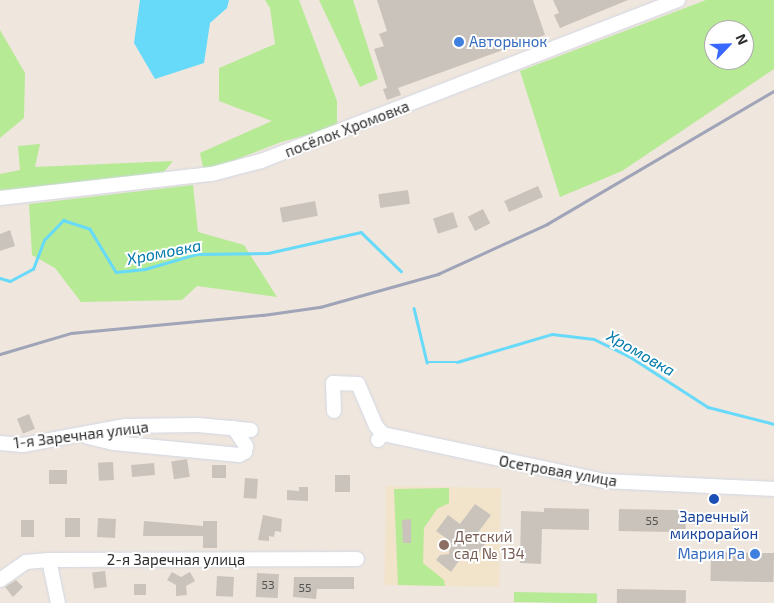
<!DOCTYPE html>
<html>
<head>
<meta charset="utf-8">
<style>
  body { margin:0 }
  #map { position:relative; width:774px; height:603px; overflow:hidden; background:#efe6dd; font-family:"Exo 2",sans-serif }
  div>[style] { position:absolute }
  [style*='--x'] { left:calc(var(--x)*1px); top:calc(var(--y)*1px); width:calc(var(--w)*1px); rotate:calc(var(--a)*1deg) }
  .education>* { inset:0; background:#f2e3cb; transform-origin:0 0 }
  .green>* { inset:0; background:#b6ea95; transform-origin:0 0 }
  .water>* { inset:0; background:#67dafa }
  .stream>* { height:2.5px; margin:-1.25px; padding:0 1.25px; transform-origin:1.25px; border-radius:1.25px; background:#67dafa }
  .building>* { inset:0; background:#cac3bc; transform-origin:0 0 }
  .roads { filter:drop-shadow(0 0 1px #d2d7e6) drop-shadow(0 0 1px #d2d7e6) }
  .minor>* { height:14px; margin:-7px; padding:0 7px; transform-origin:7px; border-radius:7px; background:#fff }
  .rail>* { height:2.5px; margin:-1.25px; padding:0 1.25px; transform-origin:1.25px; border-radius:1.25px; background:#9fa4b8 }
  .dots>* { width:14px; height:14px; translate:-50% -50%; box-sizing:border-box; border:2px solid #fff; border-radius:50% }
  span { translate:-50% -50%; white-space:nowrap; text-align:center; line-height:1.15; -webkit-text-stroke:4px #fff; paint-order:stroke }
  .number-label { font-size:12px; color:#545250 }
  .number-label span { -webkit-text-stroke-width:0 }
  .shop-label { font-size:15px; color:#366cbe }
  .left { translate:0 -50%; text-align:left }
  .right { translate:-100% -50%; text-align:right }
  .street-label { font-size:15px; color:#2c2c2c }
  .transit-label { font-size:15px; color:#164399 }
  .education-label { font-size:15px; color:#785e54 }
  .water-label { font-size:16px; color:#0179aa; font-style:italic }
  .north { position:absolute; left:704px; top:20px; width:50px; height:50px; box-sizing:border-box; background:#fff; border:1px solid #ababab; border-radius:50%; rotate:66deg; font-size:14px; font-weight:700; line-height:20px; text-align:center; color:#2c2c2c }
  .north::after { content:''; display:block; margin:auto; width:18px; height:22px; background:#3968ff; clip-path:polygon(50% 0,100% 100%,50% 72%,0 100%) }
</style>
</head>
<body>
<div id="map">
  <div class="education">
    <div style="left:501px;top:488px;width:99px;height:115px;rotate:91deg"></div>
  </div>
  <div class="green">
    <div style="clip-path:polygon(265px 0,299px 0,337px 101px,337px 127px,281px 142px,204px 172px,200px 153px,272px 121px,219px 101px,219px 68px,275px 44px,270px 8px)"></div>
    <div style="clip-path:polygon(319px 0,353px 0,378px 79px,360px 87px)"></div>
    <div style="clip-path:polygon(evenodd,706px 0,774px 0,774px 69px,622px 171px,560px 197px,520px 71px,706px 0,714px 30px,744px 30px,744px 60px,714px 60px,714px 30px)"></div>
    <div style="clip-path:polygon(0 30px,25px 73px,24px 118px,0 138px)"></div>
    <div style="clip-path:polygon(40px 144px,35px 167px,173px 161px,159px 178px,0 191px,0 174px,20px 170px,18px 146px)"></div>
    <div style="clip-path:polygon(193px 185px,198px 232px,244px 245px,277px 297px,197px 286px,182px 300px,81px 302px,55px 268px,32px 255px,29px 204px)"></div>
    <div style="clip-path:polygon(449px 488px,449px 503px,437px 509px,424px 528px,423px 563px,444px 580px,445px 586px,398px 585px,394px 489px)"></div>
    <div style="left:514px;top:592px;width:83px;height:10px;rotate:1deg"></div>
  </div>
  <div class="water">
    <div style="clip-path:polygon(140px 0,229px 0,227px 8px,210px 23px,204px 63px,155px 79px,134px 43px)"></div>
  </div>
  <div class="stream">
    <div style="--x:0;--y:278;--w:10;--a:17"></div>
    <div style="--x:10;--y:281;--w:26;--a:-28"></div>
    <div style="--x:33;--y:269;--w:31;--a:-69"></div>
    <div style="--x:44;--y:240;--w:28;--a:-46"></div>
    <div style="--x:63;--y:220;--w:28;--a:18"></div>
    <div style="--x:90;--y:229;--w:50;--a:58.8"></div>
    <div style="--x:116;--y:272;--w:29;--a:-6"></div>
    <div style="--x:145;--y:269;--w:54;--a:-16.1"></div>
    <div style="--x:197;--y:254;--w:71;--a:-0.8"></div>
    <div style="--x:268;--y:253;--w:95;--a:-12.7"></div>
    <div style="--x:361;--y:232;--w:56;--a:44.3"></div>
    <div style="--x:414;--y:308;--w:56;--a:76.5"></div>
    <div style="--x:427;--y:362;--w:30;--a:0"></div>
    <div style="--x:457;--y:362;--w:99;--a:-16.4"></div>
    <div style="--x:552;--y:334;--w:42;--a:6.8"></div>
    <div style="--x:594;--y:339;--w:39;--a:26"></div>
    <div style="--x:629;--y:356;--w:94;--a:32.8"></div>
    <div style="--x:708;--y:407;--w:68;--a:14.4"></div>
  </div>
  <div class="building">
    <div style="clip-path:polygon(377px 0,533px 0,545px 35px,398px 88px,401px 95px,387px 100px,383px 89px,387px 88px,374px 49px,384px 46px,379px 34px,387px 31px)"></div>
    <div style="clip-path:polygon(553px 0,628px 0,560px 28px,554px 15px,559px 13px)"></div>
    <div style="left:538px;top:186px;width:12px;height:37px;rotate:66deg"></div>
    <div style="left:408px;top:190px;width:14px;height:30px;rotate:82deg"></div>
    <div style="left:315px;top:201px;width:15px;height:36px;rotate:79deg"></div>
    <div style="left:483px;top:209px;width:16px;height:17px;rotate:63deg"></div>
    <div style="left:453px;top:212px;width:16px;height:21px;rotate:72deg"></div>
    <div style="clip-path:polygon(10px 230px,15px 246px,0 251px,0 234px)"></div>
    <div style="left:29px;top:414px;width:16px;height:13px;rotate:68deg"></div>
    <div style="left:187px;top:459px;width:18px;height:16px;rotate:81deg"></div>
    <div style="left:113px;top:462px;width:18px;height:15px;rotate:87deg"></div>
    <div style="left:154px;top:463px;width:12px;height:23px;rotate:85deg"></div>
    <div style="left:212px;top:465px;width:14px;height:13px"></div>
    <div style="left:49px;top:470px;width:18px;height:14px"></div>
    <div style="left:335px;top:475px;width:15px;height:17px"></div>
    <div style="left:245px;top:478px;width:13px;height:20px;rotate:4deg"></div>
    <div style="clip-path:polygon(299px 487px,308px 487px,308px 501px,287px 500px,287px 490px,299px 491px)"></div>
    <div style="clip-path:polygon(475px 504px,491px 515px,476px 535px,486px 543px,475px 558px,466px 551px,451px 572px,436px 560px,440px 555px,449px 554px,450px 541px,436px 531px,448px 515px,460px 524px)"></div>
    <div style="clip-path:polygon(544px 508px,589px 509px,589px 530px,542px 529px,541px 564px,520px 563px,521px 511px,544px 512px)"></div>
    <div style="left:619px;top:509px;width:67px;height:22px;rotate:1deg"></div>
    <div style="clip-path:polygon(263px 515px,282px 519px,281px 532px,275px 531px,274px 537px,269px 536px,269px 541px,258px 540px)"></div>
    <div style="left:65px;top:518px;width:15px;height:19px"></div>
    <div style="left:98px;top:518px;width:18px;height:19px;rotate:3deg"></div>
    <div style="clip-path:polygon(411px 519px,411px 543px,403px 543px,402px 520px)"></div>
    <div style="left:21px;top:520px;width:13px;height:17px"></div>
    <div style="clip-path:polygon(144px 521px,203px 526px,203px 521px,217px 521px,217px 548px,203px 548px,203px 536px,143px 536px)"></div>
    <div style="left:711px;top:552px;width:63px;height:29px;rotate:1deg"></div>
    <div style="left:105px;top:571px;width:16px;height:13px;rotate:83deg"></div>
    <div style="clip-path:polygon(172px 572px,181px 577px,190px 572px,195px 581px,186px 586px,187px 595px,176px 596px,176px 585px,167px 580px)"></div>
    <div style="left:257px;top:573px;width:22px;height:24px;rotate:3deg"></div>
    <div style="left:217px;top:576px;width:17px;height:20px;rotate:3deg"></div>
    <div style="clip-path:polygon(294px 577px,354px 577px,354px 589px,317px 589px,316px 599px,293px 597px)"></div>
    <div style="clip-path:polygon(16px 580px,23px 587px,13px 597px,5px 587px)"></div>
    <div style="left:146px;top:584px;width:11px;height:12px;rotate:90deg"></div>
    <div style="left:617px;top:589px;width:69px;height:14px;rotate:1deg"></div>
  </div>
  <div class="roads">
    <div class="minor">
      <div style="--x:0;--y:198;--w:213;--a:-6.5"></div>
      <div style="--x:212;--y:174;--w:51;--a:-14.9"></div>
      <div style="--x:261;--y:161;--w:447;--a:-21.1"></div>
      <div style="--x:334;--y:411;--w:28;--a:-92"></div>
      <div style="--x:333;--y:383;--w:25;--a:2"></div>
      <div style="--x:358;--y:384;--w:46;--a:66.8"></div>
      <div style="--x:376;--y:426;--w:11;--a:49"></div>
      <div style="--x:88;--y:437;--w:27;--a:13"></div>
      <div style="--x:114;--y:443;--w:126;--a:5.5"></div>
      <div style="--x:239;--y:455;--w:7;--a:-27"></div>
      <div style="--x:245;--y:452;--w:6;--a:-81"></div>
      <div style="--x:246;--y:446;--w:22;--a:-124"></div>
      <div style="--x:378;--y:440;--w:8;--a:-50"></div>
      <div style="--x:383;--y:434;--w:227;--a:12"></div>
      <div style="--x:605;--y:481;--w:169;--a:2.7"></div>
      <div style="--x:0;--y:443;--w:23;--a:5"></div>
      <div style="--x:23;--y:445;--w:104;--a:-10.6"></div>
      <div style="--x:125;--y:426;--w:73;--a:-0.8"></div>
      <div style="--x:198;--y:425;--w:53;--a:5.4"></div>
      <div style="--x:49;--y:560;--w:44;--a:78.2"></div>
      <div style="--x:0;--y:580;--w:32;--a:-35"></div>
      <div style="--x:26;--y:562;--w:23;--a:-5"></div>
      <div style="--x:49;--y:560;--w:308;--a:-0.2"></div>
    </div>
  </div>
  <div class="rail">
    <div style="--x:0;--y:354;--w:74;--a:-16.5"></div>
    <div style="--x:71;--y:333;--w:193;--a:-5.4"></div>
    <div style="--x:263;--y:315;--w:58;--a:-8"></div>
    <div style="--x:320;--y:307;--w:123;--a:-15.6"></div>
    <div style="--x:438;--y:274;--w:120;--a:-24.6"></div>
    <div style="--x:547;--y:224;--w:263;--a:-30.4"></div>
  </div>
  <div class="dots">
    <div style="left:459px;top:42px;background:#3f7fe0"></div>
    <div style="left:714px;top:499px;background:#1a4fb4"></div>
    <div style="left:444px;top:545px;background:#8d6e63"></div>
    <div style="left:755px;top:554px;background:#3f7fe0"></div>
  </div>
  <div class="number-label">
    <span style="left:652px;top:521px">55</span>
    <span style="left:268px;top:585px">53</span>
    <span style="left:305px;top:588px">55</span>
  </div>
  <div class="shop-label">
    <span class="left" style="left:469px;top:42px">Авторынок</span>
    <span class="right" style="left:745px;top:554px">Мария Ра</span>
  </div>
  <div class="street-label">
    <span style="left:347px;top:129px;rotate:-21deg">посёлок Хромовка</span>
    <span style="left:81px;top:435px;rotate:-7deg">1-я Заречная улица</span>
    <span style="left:558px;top:471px;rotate:10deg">Осетровая улица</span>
    <span style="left:176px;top:560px">2-я Заречная улица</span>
  </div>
  <div class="transit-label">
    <span style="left:714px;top:525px">Заречный<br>микрорайон</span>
  </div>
  <div class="education-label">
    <span class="left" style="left:454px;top:545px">Детский<br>сад № 134</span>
  </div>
  <div class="water-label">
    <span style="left:164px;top:252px;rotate:-11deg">Хромовка</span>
    <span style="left:641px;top:353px;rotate:30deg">Хромовка</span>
  </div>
  <div class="north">N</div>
</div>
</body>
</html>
